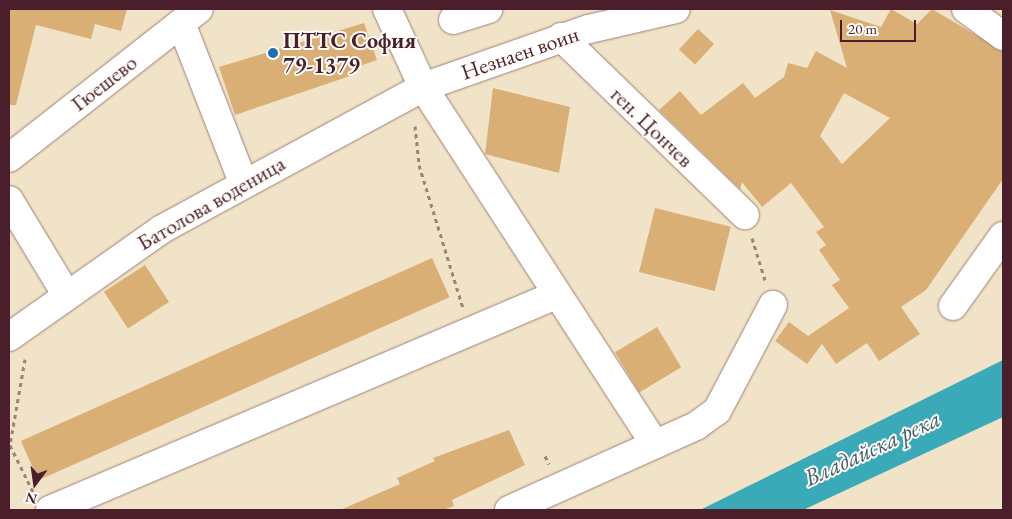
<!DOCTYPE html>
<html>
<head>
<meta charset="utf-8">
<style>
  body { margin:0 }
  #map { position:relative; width:1012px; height:519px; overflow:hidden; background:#f1e3c7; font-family:"EB Garamond",serif }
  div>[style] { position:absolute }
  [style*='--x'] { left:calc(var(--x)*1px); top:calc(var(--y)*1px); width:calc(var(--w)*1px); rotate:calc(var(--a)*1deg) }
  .water>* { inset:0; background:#3baab8 }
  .building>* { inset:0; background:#d9af76; transform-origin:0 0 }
  .path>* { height:3px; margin-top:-1.5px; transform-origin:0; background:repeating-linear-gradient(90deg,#9e8179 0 4px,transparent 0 8px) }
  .roads { filter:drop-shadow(0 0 1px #9e8179) drop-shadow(0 0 1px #9e8179) }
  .minor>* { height:28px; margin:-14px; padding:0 14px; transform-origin:14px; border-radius:14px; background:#fff }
  .dots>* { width:14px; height:14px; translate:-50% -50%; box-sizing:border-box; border:2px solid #fdfcf7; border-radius:50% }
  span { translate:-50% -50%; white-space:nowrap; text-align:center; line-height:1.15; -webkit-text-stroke:4px #fdfcf7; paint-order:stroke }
  .poi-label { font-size:22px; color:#4a1f2b; font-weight:700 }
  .left { translate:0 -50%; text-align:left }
  .street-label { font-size:22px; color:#4a1f2b }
  .water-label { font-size:24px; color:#435e6a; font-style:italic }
  .frame { position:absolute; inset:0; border:10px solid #4a1f2b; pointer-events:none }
  .north { position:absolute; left:10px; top:459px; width:50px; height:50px; -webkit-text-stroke:4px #fdfcf7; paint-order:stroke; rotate:194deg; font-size:14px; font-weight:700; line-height:20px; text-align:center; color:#4a1f2b }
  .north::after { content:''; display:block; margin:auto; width:18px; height:22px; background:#4a1f2b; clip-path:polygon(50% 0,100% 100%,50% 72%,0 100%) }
  .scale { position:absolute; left:840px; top:20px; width:76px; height:22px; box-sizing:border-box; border:2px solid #4a1f2b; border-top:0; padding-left:6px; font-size:15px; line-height:18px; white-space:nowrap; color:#4a1f2b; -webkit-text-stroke:4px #fdfcf7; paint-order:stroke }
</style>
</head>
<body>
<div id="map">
  <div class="water">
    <div style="clip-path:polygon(1003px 360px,1003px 417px,803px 510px,700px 510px)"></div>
  </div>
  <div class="building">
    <div style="clip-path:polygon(9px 9px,127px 9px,121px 31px,95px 24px,91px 39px,36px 25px,16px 105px,9px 105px)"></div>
    <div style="clip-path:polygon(evenodd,891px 9px,917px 24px,932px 9px,1003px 51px,1003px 179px,926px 290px,901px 307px,920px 334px,879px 361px,867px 343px,836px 364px,822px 344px,807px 364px,775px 341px,789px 322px,808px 336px,849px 308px,832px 285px,840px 280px,819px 250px,826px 245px,816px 232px,824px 227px,791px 183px,762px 207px,742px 182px,740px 189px,659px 110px,680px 91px,701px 115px,743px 83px,755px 98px,784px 77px,788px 63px,807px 68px,816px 51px,847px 68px,830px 10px,881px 27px,891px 9px,844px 93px,890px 118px,842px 164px,820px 136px,844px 93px)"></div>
    <div style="clip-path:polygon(364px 23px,377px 60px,351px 69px,353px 75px,235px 115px,219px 67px)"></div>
    <div style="left:698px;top:29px;width:22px;height:28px;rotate:43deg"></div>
    <div style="clip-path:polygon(493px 88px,570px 107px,559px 173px,485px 154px)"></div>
    <div style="left:655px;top:208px;width:78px;height:66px;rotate:14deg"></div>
    <div style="left:432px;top:258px;width:43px;height:450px;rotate:66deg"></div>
    <div style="left:145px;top:265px;width:44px;height:49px;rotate:57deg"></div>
    <div style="left:657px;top:327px;width:47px;height:49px;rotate:59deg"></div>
    <div style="clip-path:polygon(509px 430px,525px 465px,452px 500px,454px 506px,443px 510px,340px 510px,400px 484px,397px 478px,435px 461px,433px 458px)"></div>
  </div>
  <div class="path">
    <div style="--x:415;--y:126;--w:39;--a:84"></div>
    <div style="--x:419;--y:165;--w:150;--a:72.9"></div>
    <div style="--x:752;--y:238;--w:44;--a:72.8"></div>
    <div style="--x:25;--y:359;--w:87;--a:99.9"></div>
    <div style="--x:10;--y:445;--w:52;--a:63.9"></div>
    <div style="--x:545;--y:456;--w:9;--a:63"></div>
  </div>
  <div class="roads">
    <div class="minor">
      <div style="--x:387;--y:9;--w:86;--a:65.2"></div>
      <div style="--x:423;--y:87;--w:426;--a:57"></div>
      <div style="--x:966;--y:9;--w:46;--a:36.1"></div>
      <div style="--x:453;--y:20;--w:37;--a:-17"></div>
      <div style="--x:181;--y:23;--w:171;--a:68.7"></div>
      <div style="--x:561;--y:37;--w:256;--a:44.1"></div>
      <div style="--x:9;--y:158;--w:241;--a:-38.1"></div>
      <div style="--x:9;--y:200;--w:110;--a:58.8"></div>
      <div style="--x:953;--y:306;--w:86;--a:-54.5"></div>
      <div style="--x:9;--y:337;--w:187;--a:-35.2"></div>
      <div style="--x:162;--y:229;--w:297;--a:-28.5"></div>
      <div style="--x:423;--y:87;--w:176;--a:-19.3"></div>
      <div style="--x:589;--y:29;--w:89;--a:-12.9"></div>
      <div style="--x:50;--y:510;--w:550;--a:-23.02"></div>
      <div style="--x:509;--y:510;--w:205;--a:-24.2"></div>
      <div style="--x:696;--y:426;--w:26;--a:-36"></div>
      <div style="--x:717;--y:411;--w:120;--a:-62.2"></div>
    </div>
  </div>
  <div class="dots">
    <div style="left:273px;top:53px;background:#1f6fb2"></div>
  </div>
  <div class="poi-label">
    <span class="left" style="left:283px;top:53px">ПТТС София<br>79-1379</span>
  </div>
  <div class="street-label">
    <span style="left:520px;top:53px;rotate:-19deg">Незнаен воин</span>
    <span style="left:104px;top:83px;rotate:-38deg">Гюешево</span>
    <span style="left:652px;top:127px;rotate:44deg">ген. Цончев</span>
    <span style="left:211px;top:203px;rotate:-30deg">Батолова воденица</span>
  </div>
  <div class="water-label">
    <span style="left:872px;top:448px;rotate:-25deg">Владайска река</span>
  </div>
  <div class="frame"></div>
  <div class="north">N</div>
  <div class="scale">20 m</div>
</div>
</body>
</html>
